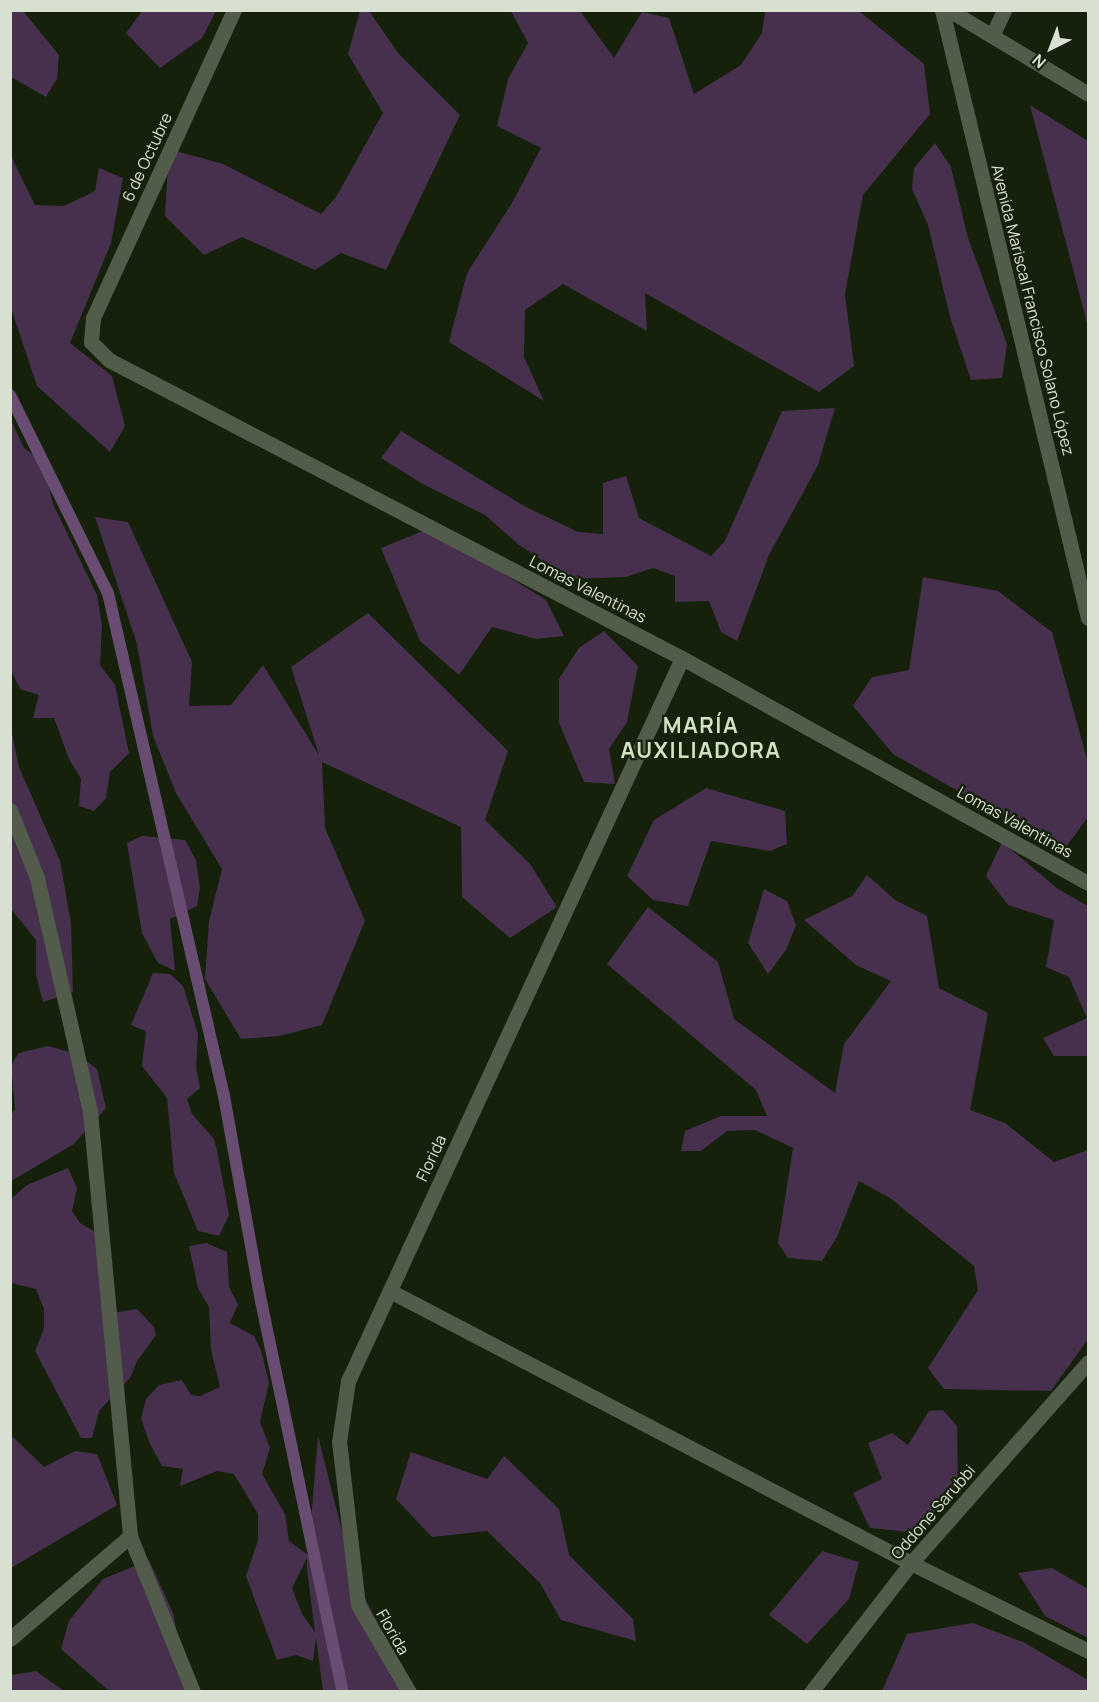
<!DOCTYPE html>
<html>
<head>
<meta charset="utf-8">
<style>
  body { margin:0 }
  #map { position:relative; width:1099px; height:1702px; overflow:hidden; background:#15210a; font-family:Manrope,sans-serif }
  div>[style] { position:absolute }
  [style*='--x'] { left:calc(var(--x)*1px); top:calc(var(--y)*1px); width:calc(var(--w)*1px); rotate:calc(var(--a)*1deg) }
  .green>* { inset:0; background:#46304d }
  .stream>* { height:12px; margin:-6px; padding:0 6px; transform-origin:6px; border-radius:6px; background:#684c71 }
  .minor>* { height:15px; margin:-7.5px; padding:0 7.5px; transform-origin:7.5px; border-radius:7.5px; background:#525c4b }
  span { translate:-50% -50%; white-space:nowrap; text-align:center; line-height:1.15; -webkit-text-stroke:4.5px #15210a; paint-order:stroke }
  .street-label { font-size:16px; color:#d7e0d1 }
  .district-label { font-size:22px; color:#d0e2c4; font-weight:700; letter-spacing:1.5px }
  .frame { position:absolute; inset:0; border:12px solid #d7e0d1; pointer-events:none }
  .north { position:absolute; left:1021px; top:18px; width:60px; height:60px; -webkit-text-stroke:4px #15210a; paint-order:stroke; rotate:222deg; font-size:16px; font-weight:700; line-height:24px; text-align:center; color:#d7e0d1 }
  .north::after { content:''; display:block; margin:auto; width:21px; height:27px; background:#d7e0d1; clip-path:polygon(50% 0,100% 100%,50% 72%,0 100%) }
</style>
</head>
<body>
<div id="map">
  <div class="green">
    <div style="clip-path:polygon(11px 10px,23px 11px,59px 55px,57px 79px,46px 97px,11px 77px)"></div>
    <div style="clip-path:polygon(142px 11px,142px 10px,216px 11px,202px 38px,160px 68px,126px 33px)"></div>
    <div style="clip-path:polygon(360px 11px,369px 11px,398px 53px,460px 115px,386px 270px,341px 253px,315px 270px,242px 237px,204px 255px,165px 216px,169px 149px,223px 164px,321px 214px,336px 197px,383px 113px,348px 54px)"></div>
    <div style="clip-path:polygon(511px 11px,580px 11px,614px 58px,642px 12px,669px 18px,694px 94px,741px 65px,762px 33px,765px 11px,859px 11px,924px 64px,930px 114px,863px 195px,845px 294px,854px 366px,819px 392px,645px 293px,647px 331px,563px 284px,525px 310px,524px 357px,544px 401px,449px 342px,467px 273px,512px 203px,541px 148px,497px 126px,508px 79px,528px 43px)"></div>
    <div style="clip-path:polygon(1030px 105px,1088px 141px,1088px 327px)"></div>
    <div style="clip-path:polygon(935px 143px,951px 167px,968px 238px,1007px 344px,1002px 378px,971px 380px,950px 317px,928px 225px,912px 189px,914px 168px)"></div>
    <div style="clip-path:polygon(10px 154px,35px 205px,64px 206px,95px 191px,99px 168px,123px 178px,111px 243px,70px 343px,112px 376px,125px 426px,110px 452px,37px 386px,11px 308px)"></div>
    <div style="clip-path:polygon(835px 408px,818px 465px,769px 555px,737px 641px,721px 632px,709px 601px,675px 602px,675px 576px,653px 568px,626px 577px,571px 579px,519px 545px,485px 515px,421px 483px,381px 458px,401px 431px,524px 506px,578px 532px,603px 534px,603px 483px,626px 476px,639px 518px,711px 556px,725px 541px,782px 411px)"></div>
    <div style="clip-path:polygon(11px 420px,24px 448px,43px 462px,53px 504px,97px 595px,102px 625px,100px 665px,115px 685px,129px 753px,110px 772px,106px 798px,94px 811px,79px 806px,81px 779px,69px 759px,54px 718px,33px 718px,39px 695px,20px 689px,11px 670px)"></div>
    <div style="clip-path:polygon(95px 517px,128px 522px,192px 662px,189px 706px,231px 705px,263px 665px,319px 755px,291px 667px,368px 613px,508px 751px,485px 820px,530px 864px,557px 907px,510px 938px,462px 897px,461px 827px,322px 762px,325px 828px,365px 921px,322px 1025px,279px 1036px,241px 1039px,205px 979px,209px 921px,222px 869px,176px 793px,153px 736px,137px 644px)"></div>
    <div style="clip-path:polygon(430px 528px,546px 600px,564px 636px,536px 639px,492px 627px,459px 675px,420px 641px,381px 548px)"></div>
    <div style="clip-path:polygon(923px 577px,998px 591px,1052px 632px,1088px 763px,1088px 817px,1063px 851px,893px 754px,853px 706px,872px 677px,909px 670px)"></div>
    <div style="clip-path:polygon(604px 631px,638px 666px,627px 722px,609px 749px,615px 784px,584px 782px,559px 723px,559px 679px,579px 648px)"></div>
    <div style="clip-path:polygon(10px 724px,19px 767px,60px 861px,71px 924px,73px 992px,43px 1002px,36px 975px,36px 940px,11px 909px)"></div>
    <div style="clip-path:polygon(706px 788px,785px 811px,787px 844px,770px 851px,711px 841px,688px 906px,653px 900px,627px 876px,654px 820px)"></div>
    <div style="clip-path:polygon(142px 836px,185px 840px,196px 860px,200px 888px,197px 906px,170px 919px,175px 971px,158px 963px,142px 933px,127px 843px)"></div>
    <div style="clip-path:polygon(1002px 842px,1058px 889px,1088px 906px,1088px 1056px,1054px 1056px,1043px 1038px,1087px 1018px,1069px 977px,1046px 967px,1054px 920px,1008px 905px,986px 876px)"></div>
    <div style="clip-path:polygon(867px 875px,895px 900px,927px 916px,939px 988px,988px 1013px,970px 1110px,1005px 1123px,1054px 1162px,1088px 1150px,1088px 1339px,1051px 1391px,944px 1389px,928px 1368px,978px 1290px,974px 1266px,890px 1198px,859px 1181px,837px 1237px,822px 1261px,788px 1258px,778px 1243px,793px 1148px,755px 1130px,727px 1131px,701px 1151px,681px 1151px,685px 1131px,721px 1116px,767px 1116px,756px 1090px,607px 964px,648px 907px,718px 962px,734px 1019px,835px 1093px,844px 1044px,891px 981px,856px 965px,804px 920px,852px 896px)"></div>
    <div style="clip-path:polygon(764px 889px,787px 901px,796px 925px,786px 950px,768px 974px,748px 943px)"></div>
    <div style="clip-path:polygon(153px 973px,170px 974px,183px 986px,198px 1034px,196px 1068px,200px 1088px,187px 1099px,192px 1114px,214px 1139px,217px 1150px,229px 1215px,219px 1236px,198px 1231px,174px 1173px,167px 1098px,142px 1066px,146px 1031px,131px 1025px)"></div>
    <div style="clip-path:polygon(48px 1046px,77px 1054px,97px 1069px,106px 1108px,74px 1144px,11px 1181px,11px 1115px,15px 1109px,11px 1065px,19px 1053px)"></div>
    <div style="clip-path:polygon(68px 1168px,77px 1188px,72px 1211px,80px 1223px,97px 1233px,112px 1313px,137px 1309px,154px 1327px,156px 1335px,137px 1361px,130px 1378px,99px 1411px,92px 1438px,81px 1438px,35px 1351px,44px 1328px,44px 1309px,36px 1289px,11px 1283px,11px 1199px,27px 1185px)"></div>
    <div style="clip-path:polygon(evenodd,206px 1243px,227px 1252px,229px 1287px,238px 1304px,230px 1323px,254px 1336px,261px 1350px,269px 1383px,260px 1422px,270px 1448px,262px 1474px,285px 1514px,289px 1541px,308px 1555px,318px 1436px,353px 1574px,412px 1691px,323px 1691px,316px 1637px,313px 1661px,296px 1655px,277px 1660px,246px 1576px,258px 1540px,258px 1514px,234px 1474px,217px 1471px,180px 1486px,183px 1469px,162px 1466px,149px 1442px,141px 1418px,146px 1399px,159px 1385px,182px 1380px,191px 1395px,200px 1396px,220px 1387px,211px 1350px,209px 1307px,198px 1288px,189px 1246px,206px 1243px,307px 1558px,307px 1570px,315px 1632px,302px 1614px,292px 1588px,307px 1558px)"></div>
    <div style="clip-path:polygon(943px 1410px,957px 1426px,958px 1486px,919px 1533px,870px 1528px,853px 1493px,882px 1479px,868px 1443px,892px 1433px,908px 1445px,929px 1411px)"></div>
    <div style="clip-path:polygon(10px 1434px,44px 1467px,75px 1451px,97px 1454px,117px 1505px,11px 1568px)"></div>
    <div style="clip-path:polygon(411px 1452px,487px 1479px,504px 1456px,559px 1509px,569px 1555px,633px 1619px,636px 1641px,561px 1620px,540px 1583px,487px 1531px,432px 1537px,396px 1499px)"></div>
    <div style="clip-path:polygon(822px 1551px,859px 1562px,849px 1599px,807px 1644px,769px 1615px)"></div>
    <div style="clip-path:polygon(149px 1560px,173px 1613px,183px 1665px,195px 1691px,109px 1691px,61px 1649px,69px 1621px,103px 1579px)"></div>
    <div style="clip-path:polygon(1052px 1568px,1088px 1589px,1088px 1638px,1045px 1616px,1018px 1573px)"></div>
    <div style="clip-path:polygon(973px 1623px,1025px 1643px,1088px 1680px,1088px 1691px,882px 1691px,907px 1634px)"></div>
    <div style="clip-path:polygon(36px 1671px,64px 1691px,11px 1691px,11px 1675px)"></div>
  </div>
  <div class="stream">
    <div style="--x:10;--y:395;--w:221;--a:63.7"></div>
    <div style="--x:108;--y:593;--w:516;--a:77.01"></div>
    <div style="--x:224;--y:1096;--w:208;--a:79.8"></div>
    <div style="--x:261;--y:1301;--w:400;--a:78.2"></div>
  </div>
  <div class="minor">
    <div style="--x:234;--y:10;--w:339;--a:114.6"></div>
    <div style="--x:93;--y:318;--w:24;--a:95"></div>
    <div style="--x:91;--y:342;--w:25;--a:45"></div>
    <div style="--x:109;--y:360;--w:646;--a:27.48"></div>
    <div style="--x:682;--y:658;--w:464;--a:29"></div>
    <div style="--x:942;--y:10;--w:625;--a:76.5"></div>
    <div style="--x:949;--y:10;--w:162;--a:31.1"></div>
    <div style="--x:992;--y:36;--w:29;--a:-65"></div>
    <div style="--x:10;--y:810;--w:73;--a:68.3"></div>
    <div style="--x:37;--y:878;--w:240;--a:77.2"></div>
    <div style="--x:90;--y:1112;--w:426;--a:84.6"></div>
    <div style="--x:130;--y:1536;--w:168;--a:68"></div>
    <div style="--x:390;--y:1291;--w:588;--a:27.57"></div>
    <div style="--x:911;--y:1563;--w:198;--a:26.4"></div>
    <div style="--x:10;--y:1639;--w:158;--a:-40.6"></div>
    <div style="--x:409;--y:1692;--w:101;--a:-120.4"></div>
    <div style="--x:358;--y:1605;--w:164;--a:-96.6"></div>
    <div style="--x:339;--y:1442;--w:62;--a:-81.6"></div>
    <div style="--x:348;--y:1381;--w:796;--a:-65.2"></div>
    <div style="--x:811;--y:1692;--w:163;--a:-52.2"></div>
    <div style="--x:911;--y:1563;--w:268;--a:-48.6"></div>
  </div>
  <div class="street-label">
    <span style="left:147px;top:157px;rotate:-65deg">6 de Octubre</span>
    <span style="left:1033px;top:310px;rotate:76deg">Avenida Mariscal Francisco Solano López</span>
    <span style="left:588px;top:589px;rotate:27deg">Lomas Valentinas</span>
    <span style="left:1015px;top:822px;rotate:29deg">Lomas Valentinas</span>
    <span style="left:431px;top:1158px;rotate:-65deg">Florida</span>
    <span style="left:933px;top:1512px;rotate:-49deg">Oddone Sarubbi</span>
    <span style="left:393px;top:1632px;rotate:60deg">Florida</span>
  </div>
  <div class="district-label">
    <span style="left:701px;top:738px">MARÍA<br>AUXILIADORA</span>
  </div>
  <div class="frame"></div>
  <div class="north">N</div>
</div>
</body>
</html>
